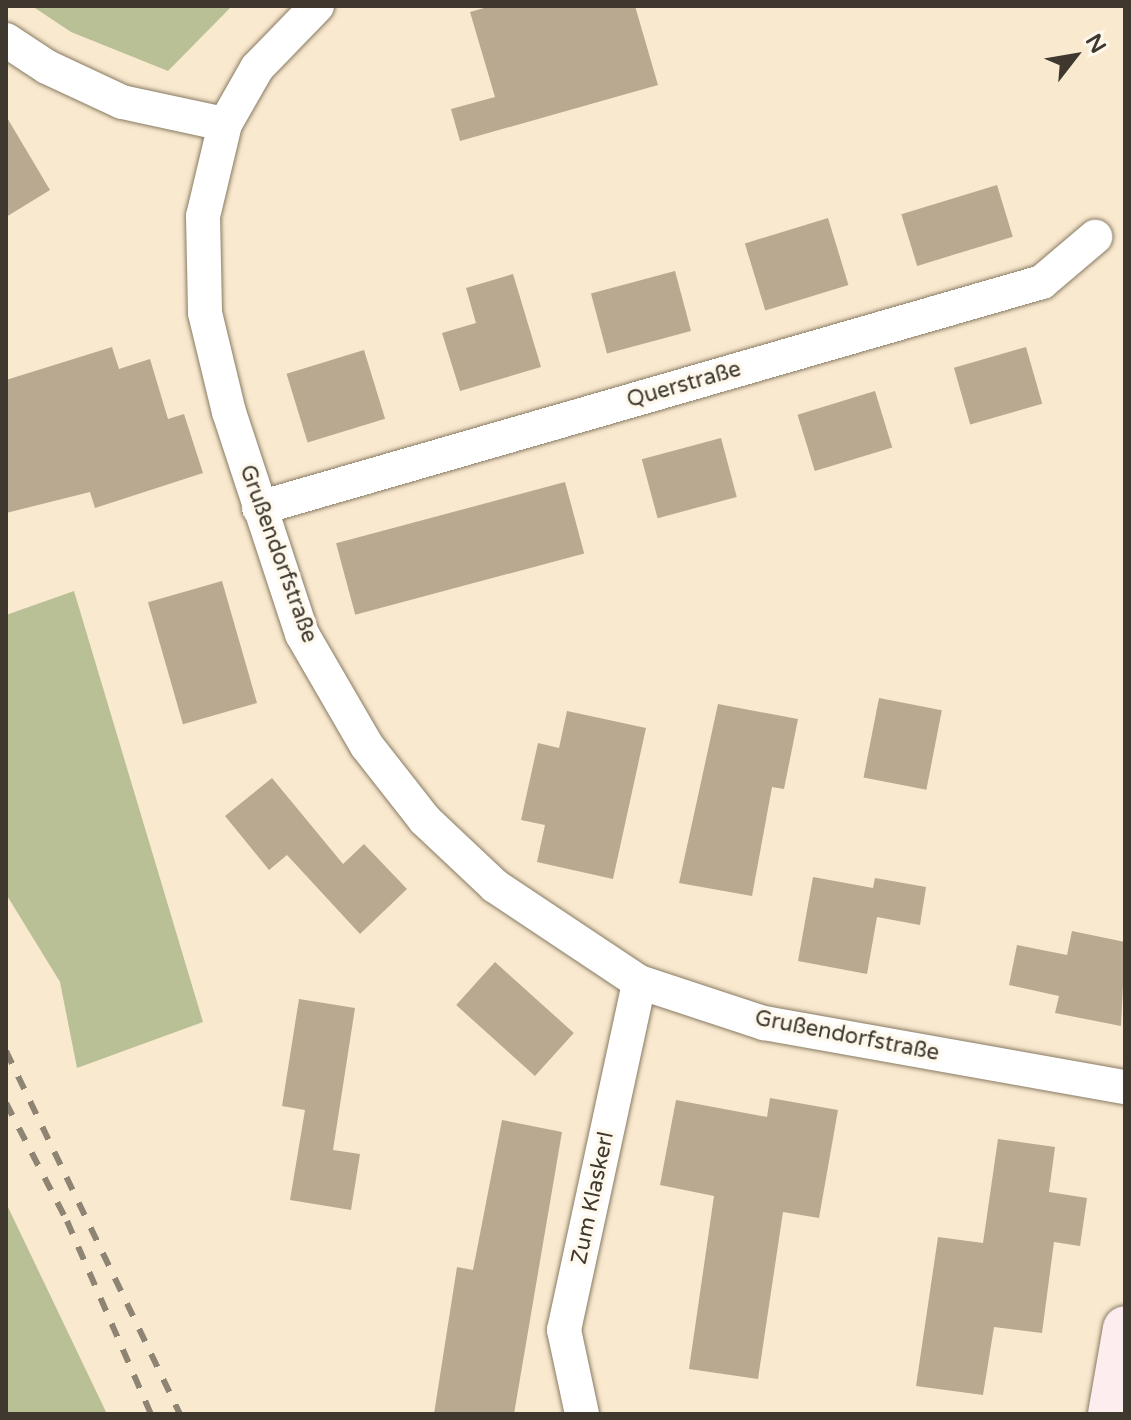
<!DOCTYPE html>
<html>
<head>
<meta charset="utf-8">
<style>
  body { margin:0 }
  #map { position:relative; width:1131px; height:1420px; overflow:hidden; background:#f9e9cf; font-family:"Varela Round",sans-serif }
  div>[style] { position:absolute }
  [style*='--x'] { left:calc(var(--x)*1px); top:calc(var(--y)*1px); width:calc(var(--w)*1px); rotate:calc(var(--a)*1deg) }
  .green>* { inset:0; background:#b9c095 }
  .building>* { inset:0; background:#b8a990; transform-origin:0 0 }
  .roads { filter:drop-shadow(0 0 2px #887b63) drop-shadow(0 0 2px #887b63) }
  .street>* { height:34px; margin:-17px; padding:0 17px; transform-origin:17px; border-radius:17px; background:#fff }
  .secondary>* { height:44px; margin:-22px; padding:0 22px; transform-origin:22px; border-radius:22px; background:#feedef }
  .rail>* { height:6px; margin-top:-3px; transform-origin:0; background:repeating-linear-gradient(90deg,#8e8473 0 14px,transparent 0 28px) }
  span { translate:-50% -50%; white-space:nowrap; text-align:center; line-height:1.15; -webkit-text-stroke:7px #fef8ed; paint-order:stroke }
  .street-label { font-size:22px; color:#3e382e }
  .frame { position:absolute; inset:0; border:8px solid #3e382e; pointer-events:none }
  .north { position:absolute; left:1035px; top:16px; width:80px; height:80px; -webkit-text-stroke:6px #fef8ed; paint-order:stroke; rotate:59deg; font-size:22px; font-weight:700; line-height:32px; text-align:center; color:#3e382e }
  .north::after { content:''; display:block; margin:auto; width:28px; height:36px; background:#3e382e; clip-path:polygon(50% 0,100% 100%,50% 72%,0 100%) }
</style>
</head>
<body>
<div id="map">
  <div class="green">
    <div style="clip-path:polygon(32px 6px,232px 6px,168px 71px,71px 32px)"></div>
    <div style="clip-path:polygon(74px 591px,203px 1022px,77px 1068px,60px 982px,6px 894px,6px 615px)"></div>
    <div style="clip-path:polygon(6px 1203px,107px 1414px,6px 1414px)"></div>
  </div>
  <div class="building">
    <div style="clip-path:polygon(491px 6px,635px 6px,658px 85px,460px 141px,451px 109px,495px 97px,470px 12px)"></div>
    <div style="clip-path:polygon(6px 116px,50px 190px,6px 217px)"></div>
    <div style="left:997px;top:185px;width:54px;height:100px;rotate:73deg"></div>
    <div style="left:828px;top:218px;width:70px;height:87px;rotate:73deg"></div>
    <div style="left:675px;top:271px;width:62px;height:87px;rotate:75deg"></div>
    <div style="clip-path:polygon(513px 274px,541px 367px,460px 391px,442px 333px,476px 323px,466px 288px)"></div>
    <div style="clip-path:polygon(112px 347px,119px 369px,150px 359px,168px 419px,184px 414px,203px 473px,95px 508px,90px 492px,6px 513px,6px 380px)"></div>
    <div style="left:1026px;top:347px;width:59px;height:75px;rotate:74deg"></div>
    <div style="left:364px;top:350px;width:72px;height:81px;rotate:73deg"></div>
    <div style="left:875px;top:391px;width:59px;height:81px;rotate:73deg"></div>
    <div style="left:721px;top:438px;width:61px;height:82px;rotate:75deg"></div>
    <div style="left:565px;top:482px;width:74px;height:237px;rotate:75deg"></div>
    <div style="left:222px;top:581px;width:127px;height:77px;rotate:74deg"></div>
    <div style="left:879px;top:698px;width:64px;height:81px;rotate:11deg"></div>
    <div style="clip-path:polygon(718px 704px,798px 719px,784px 789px,772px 787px,752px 896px,679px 883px)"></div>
    <div style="clip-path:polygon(567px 711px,646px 728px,613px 879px,537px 862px,545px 825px,521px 820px,538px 743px,559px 748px)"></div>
    <div style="clip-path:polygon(272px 778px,343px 864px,364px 844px,407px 889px,360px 934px,287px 855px,269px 870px,225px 816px)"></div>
    <div style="clip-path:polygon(813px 877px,873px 888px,875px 878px,926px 887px,920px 925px,877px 917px,867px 974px,798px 961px)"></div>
    <div style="clip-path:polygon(1072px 931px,1125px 942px,1121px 1026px,1055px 1013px,1059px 996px,1009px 985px,1017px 945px,1067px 955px)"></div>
    <div style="left:495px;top:962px;width:106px;height:58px;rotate:42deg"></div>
    <div style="clip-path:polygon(299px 999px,355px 1008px,333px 1150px,360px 1154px,351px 1210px,290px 1200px,305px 1110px,282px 1106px)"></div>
    <div style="clip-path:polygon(770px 1098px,838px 1110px,819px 1218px,783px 1212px,758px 1379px,689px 1369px,714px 1196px,660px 1185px,676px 1100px,767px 1117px)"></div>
    <div style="clip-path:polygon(502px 1120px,562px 1132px,514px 1414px,434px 1414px,457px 1267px,473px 1270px)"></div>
    <div style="clip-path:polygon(998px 1139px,1055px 1147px,1049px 1192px,1087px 1198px,1080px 1246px,1054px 1242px,1042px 1333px,994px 1327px,983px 1395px,916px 1386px,938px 1237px,983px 1243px)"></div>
  </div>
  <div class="roads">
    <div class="street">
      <div style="--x:317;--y:6;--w:86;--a:134.1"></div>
      <div style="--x:257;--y:68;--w:64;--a:119.7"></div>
      <div style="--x:225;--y:124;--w:95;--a:103.4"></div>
      <div style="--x:203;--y:216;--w:97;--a:88.8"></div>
      <div style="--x:205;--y:313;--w:102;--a:76.4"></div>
      <div style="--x:229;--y:412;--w:234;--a:71.8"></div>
      <div style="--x:302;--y:634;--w:129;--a:59.9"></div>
      <div style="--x:367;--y:746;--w:94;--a:51.9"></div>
      <div style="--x:425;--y:820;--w:96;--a:43.3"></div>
      <div style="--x:495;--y:886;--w:173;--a:33.7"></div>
      <div style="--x:639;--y:982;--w:132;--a:18.2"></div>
      <div style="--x:764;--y:1023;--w:367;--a:10.1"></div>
      <div style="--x:6;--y:40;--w:49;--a:33.4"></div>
      <div style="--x:47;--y:67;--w:83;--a:25"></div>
      <div style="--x:122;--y:102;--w:105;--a:12.1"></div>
      <div style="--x:259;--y:508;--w:815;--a:-16.1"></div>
      <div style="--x:1042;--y:282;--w:70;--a:-40.3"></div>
      <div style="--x:582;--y:1414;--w:86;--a:-102.1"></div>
      <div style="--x:564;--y:1330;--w:356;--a:-77.8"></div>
    </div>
    <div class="secondary">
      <div style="--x:1110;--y:1414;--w:87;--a:-80.1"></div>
    </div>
  </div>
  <div class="rail">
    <div style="--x:6;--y:1051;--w:403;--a:64.4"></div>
    <div style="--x:6;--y:1103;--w:133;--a:62.7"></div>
    <div style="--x:67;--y:1221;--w:210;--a:66.5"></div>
  </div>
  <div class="street-label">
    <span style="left:684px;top:385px;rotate:-16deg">Querstraße</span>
    <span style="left:278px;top:554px;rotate:70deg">Grußendorfstraße</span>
    <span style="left:847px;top:1036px;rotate:11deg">Grußendorfstraße</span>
    <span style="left:593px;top:1198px;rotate:-78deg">Zum Klaskerl</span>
  </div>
  <div class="frame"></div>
  <div class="north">N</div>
</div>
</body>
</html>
